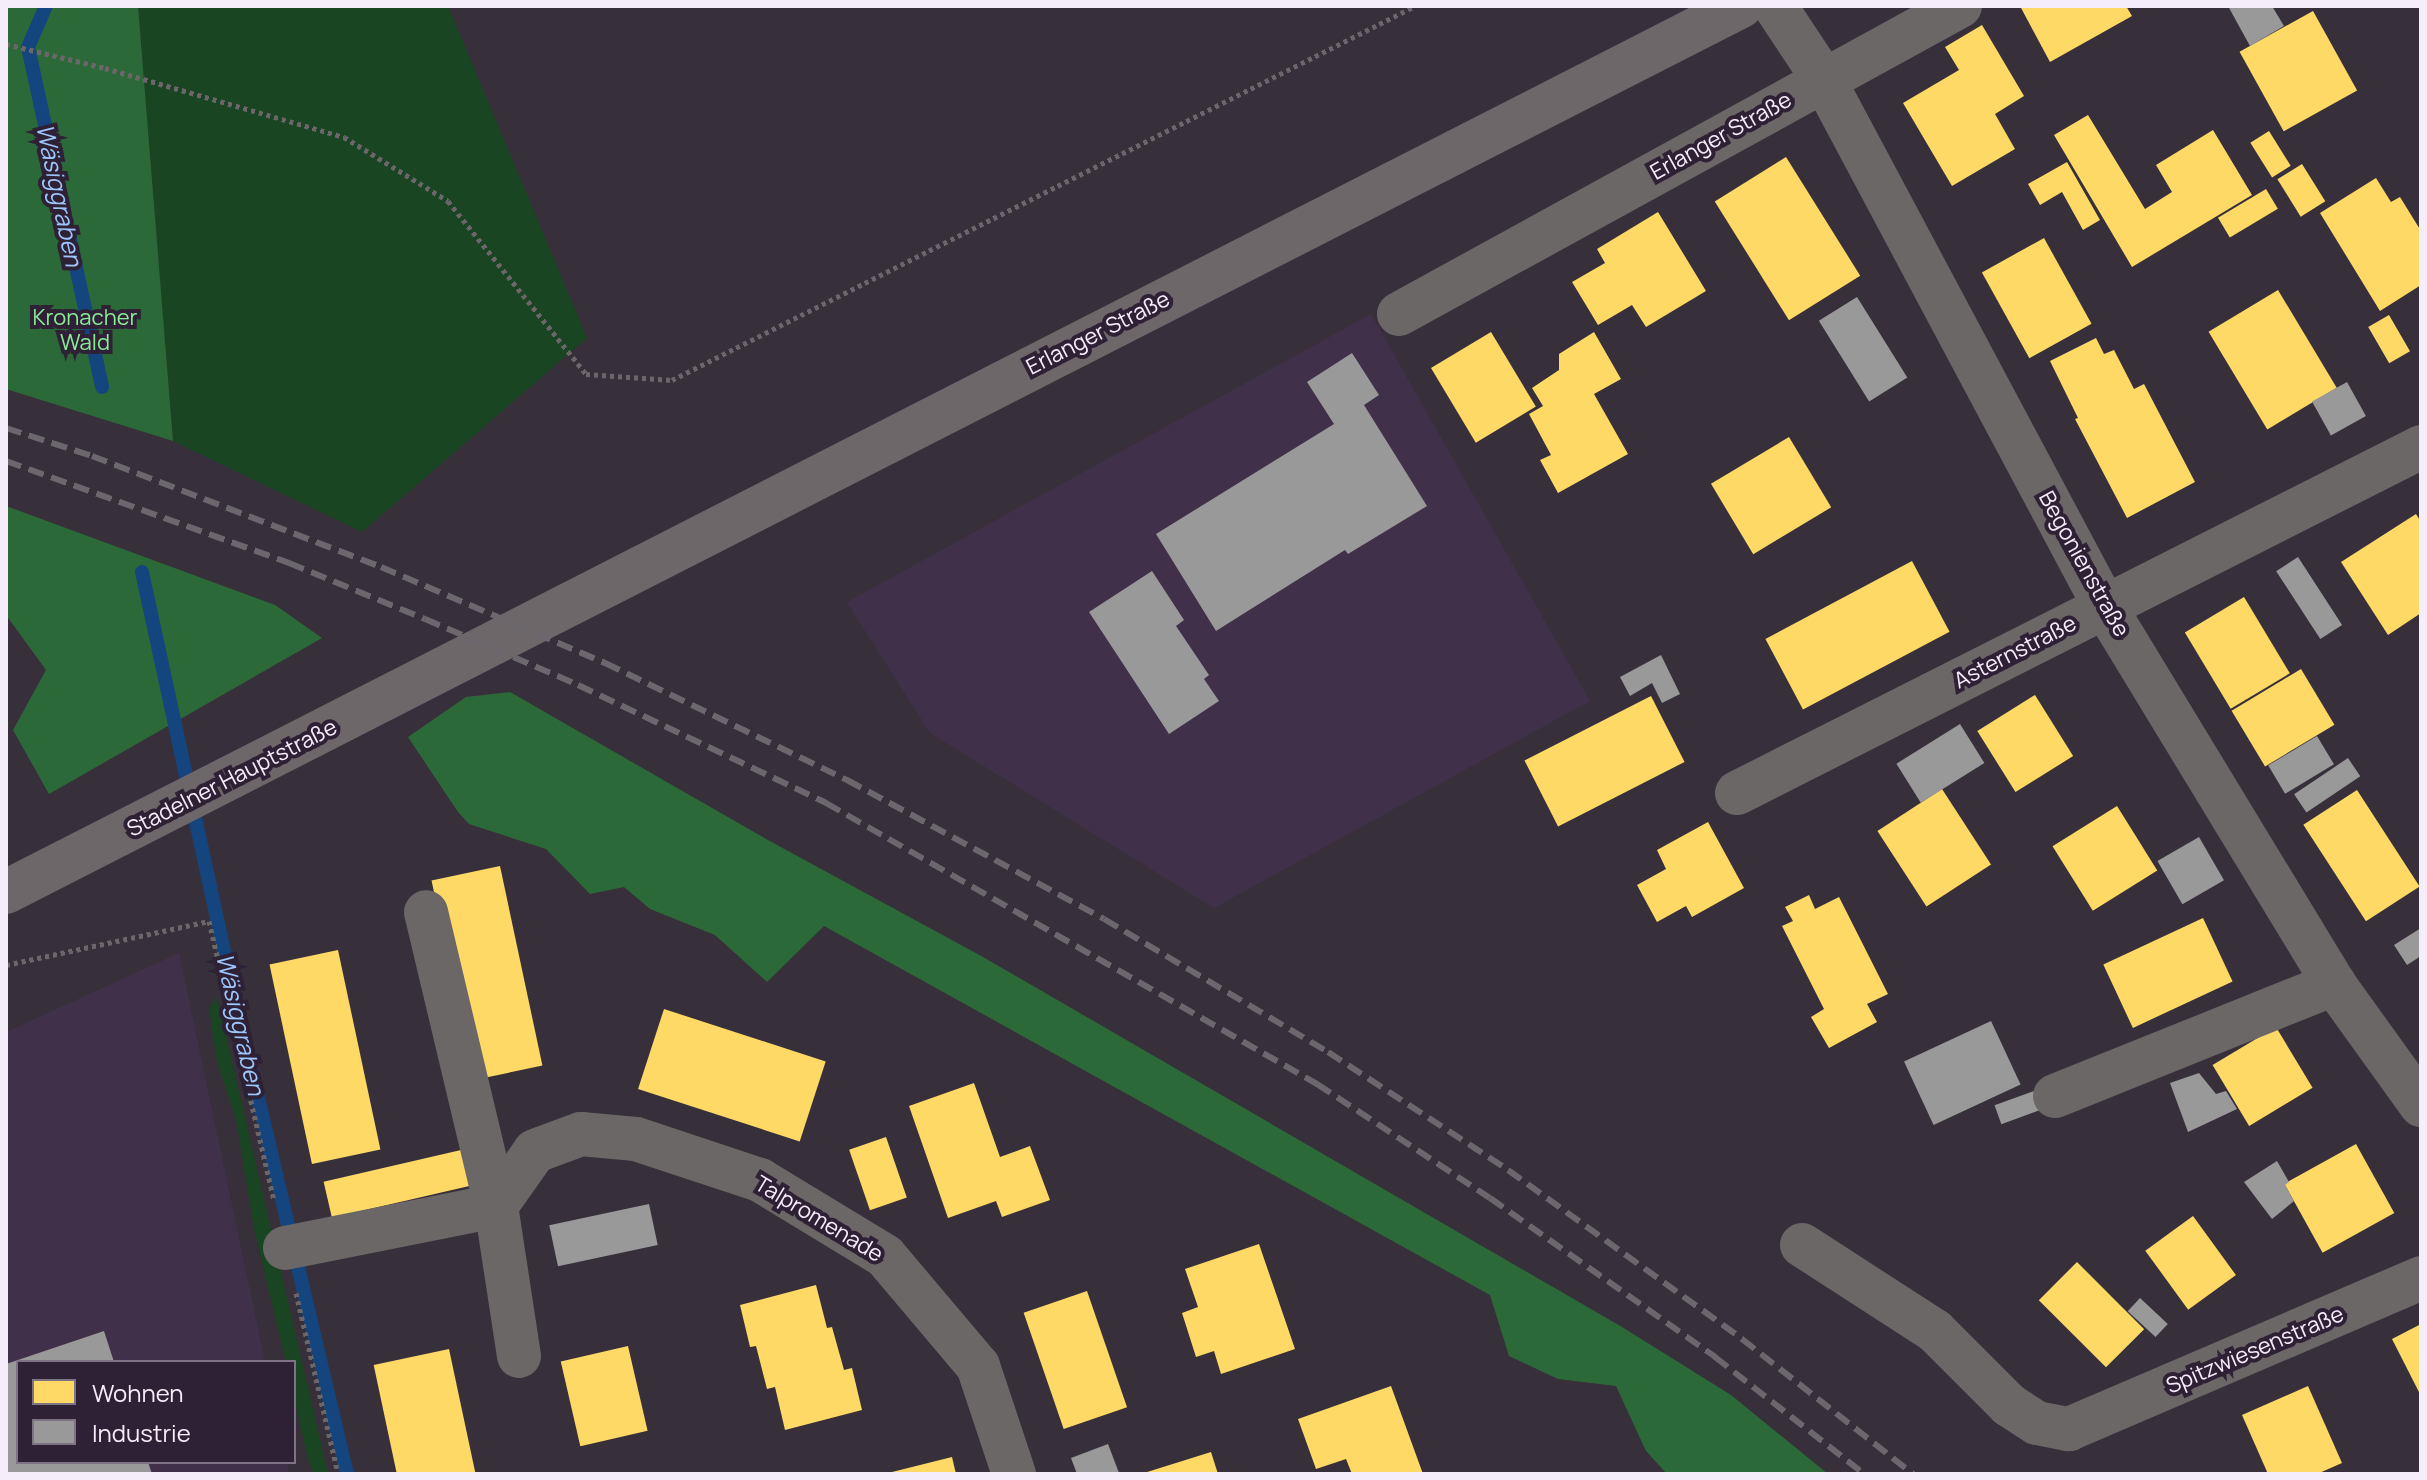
<!DOCTYPE html>
<html>
<head>
<meta charset="utf-8">
<style>
  body { margin:0 }
  #map { position:relative; width:2427px; height:1480px; overflow:hidden; background:#37303b; font-family:Manrope,sans-serif }
  div>[style] { position:absolute }
  [style*='--x'] { left:calc(var(--x)*1px); top:calc(var(--y)*1px); width:calc(var(--w)*1px); rotate:calc(var(--a)*1deg) }
  .built>* { inset:0; background:#413049 }
  .green>* { inset:0; background:#194522 }
  .forest>* { inset:0; background:#2b6a38 }
  .homes>* { inset:0; background:#ffd966; transform-origin:0 0 }
  .industry>* { inset:0; background:#999; transform-origin:0 0 }
  .stream>* { height:14px; margin:-7px; padding:0 7px; transform-origin:7px; border-radius:7px; background:#14457e }
  .path>* { height:5px; margin-top:-2.5px; transform-origin:0; background:repeating-linear-gradient(90deg,#6b6669 0 4px,transparent 0 8px) }
  .minor>* { height:44px; margin:-22px; padding:0 22px; transform-origin:22px; border-radius:22px; background:#6c6767 }
  .major>* { height:44px; margin:-22px; padding:0 22px; transform-origin:22px; border-radius:22px; background:#6e676a }
  .rail>* { height:6px; margin-top:-3px; transform-origin:0; background:repeating-linear-gradient(90deg,#6c676c 0 16px,transparent 0 24px) }
  span { translate:-50% -50%; white-space:nowrap; text-align:center; line-height:1.15; -webkit-text-stroke:8px #2e2135; paint-order:stroke }
  .street-label { font-size:22px; color:#f6edfb }
  .park-label { font-size:22px; color:#8bec98 }
  .water-label { font-size:24px; color:#9dc6fd; font-style:italic }
  .frame { position:absolute; inset:0; border:8px solid #f6edfb; pointer-events:none }
  .legend { position:absolute; left:16px; top:1360px; width:280px; height:104px; box-sizing:border-box; background:#2e2135; border:2px solid #7e7384; margin:0; padding:10px 14px; list-style:none; font-size:24px; color:#f6edfb }
  .legend li { display:flex; align-items:center; gap:16px; height:40px }
  .legend b { width:40px; border:2px solid #7e7384 }
</style>
</head>
<body>
<div id="map">
  <div class="built">
    <div style="clip-path:polygon(1371px 314px,1590px 701px,1214px 908px,930px 733px,847px 602px)"></div>
    <div style="clip-path:polygon(179px 953px,265px 1362px,18px 1362px,18px 1462px,287px 1462px,289px 1474px,6px 1474px,6px 1032px)"></div>
  </div>
  <div class="green">
    <div style="clip-path:polygon(138px 6px,448px 6px,587px 338px,362px 532px,173px 441px)"></div>
    <div style="clip-path:polygon(217px 997px,328px 1474px,314px 1474px,307px 1455px,294px 1397px,294px 1362px,286px 1362px,254px 1229px,236px 1119px,217px 1062px,209px 1009px)"></div>
  </div>
  <div class="forest">
    <div style="clip-path:polygon(6px 6px,138px 6px,173px 441px,6px 389px)"></div>
    <div style="clip-path:polygon(6px 506px,275px 605px,322px 638px,49px 794px,13px 730px,46px 670px,6px 615px)"></div>
    <div style="clip-path:polygon(510px 692px,766px 839px,983px 957px,1622px 1327px,1731px 1395px,1828px 1474px,1667px 1474px,1646px 1451px,1616px 1386px,1558px 1379px,1509px 1356px,1490px 1295px,824px 926px,767px 982px,715px 935px,650px 909px,624px 887px,590px 894px,546px 849px,469px 824px,458px 812px,408px 737px,466px 697px)"></div>
  </div>
  <div class="homes">
    <div style="clip-path:polygon(2020px 6px,2126px 6px,2132px 16px,2050px 62px)"></div>
    <div style="left:2313px;top:11px;width:91px;height:84px;rotate:61deg"></div>
    <div style="clip-path:polygon(1982px 25px,2024px 96px,1995px 114px,2015px 149px,1952px 186px,1903px 103px,1959px 70px,1945px 47px)"></div>
    <div style="clip-path:polygon(2088px 115px,2145px 209px,2172px 192px,2156px 165px,2213px 130px,2252px 195px,2132px 267px,2054px 135px)"></div>
    <div style="left:2269px;top:131px;width:41px;height:22px;rotate:58deg"></div>
    <div style="left:1786px;top:157px;width:140px;height:84px;rotate:58deg"></div>
    <div style="clip-path:polygon(2067px 162px,2100px 220px,2083px 230px,2062px 192px,2040px 205px,2028px 184px)"></div>
    <div style="left:2302px;top:164px;width:44px;height:29px;rotate:58deg"></div>
    <div style="clip-path:polygon(2376px 178px,2391px 202px,2400px 197px,2421px 231px,2421px 285px,2380px 311px,2320px 213px)"></div>
    <div style="left:2266px;top:189px;width:23px;height:56px;rotate:59deg"></div>
    <div style="clip-path:polygon(1658px 212px,1706px 291px,1646px 327px,1632px 305px,1598px 325px,1572px 282px,1605px 263px,1597px 249px)"></div>
    <div style="left:2044px;top:238px;width:98px;height:71px;rotate:61deg"></div>
    <div style="left:2278px;top:290px;width:114px;height:81px;rotate:59deg"></div>
    <div style="left:2389px;top:315px;width:42px;height:24px;rotate:60deg"></div>
    <div style="left:1491px;top:332px;width:87px;height:70px;rotate:59deg"></div>
    <div style="clip-path:polygon(1594px 332px,1621px 379px,1594px 394px,1628px 454px,1558px 493px,1540px 460px,1551px 455px,1529px 414px,1543px 406px,1532px 388px,1559px 370px,1559px 354px)"></div>
    <div style="clip-path:polygon(2096px 338px,2104px 354px,2114px 350px,2134px 389px,2144px 384px,2195px 482px,2127px 518px,2075px 419px,2078px 418px,2050px 361px)"></div>
    <div style="left:1789px;top:437px;width:82px;height:91px;rotate:59deg"></div>
    <div style="clip-path:polygon(2416px 514px,2421px 522px,2421px 613px,2388px 635px,2341px 562px)"></div>
    <div style="left:1912px;top:561px;width:80px;height:166px;rotate:62deg"></div>
    <div style="left:2244px;top:597px;width:89px;height:69px;rotate:59deg"></div>
    <div style="left:2301px;top:669px;width:65px;height:81px;rotate:59deg"></div>
    <div style="left:2035px;top:695px;width:72px;height:68px;rotate:58deg"></div>
    <div style="left:1651px;top:696px;width:74px;height:142px;rotate:63deg"></div>
    <div style="left:1942px;top:789px;width:90px;height:77px;rotate:57deg"></div>
    <div style="left:2357px;top:790px;width:115px;height:64px;rotate:57deg"></div>
    <div style="left:2117px;top:806px;width:76px;height:76px;rotate:58deg"></div>
    <div style="clip-path:polygon(1708px 822px,1744px 888px,1692px 917px,1686px 906px,1657px 922px,1637px 885px,1666px 869px,1657px 850px)"></div>
    <div style="left:500px;top:866px;width:204px;height:70px;rotate:78deg"></div>
    <div style="clip-path:polygon(1809px 895px,1815px 909px,1839px 897px,1888px 994px,1867px 1004px,1877px 1022px,1829px 1048px,1811px 1017px,1824px 1009px,1782px 926px,1793px 921px,1785px 907px)"></div>
    <div style="left:2203px;top:918px;width:70px;height:110px;rotate:65deg"></div>
    <div style="left:338px;top:950px;width:204px;height:70px;rotate:78deg"></div>
    <div style="left:664px;top:1009px;width:170px;height:84px;rotate:18deg"></div>
    <div style="left:2276px;top:1027px;width:71px;height:74px;rotate:59deg"></div>
    <div style="clip-path:polygon(974px 1083px,1000px 1157px,1030px 1146px,1050px 1200px,1002px 1217px,996px 1201px,948px 1218px,909px 1106px)"></div>
    <div style="left:886px;top:1137px;width:64px;height:39px;rotate:71deg"></div>
    <div style="left:2356px;top:1144px;width:79px;height:82px;rotate:61deg"></div>
    <div style="left:461px;top:1150px;width:37px;height:141px;rotate:77deg"></div>
    <div style="left:2193px;top:1216px;width:73px;height:59px;rotate:54deg"></div>
    <div style="clip-path:polygon(1259px 1244px,1295px 1349px,1221px 1374px,1214px 1351px,1196px 1357px,1182px 1313px,1198px 1307px,1185px 1269px)"></div>
    <div style="left:2077px;top:1262px;width:95px;height:54px;rotate:45deg"></div>
    <div style="clip-path:polygon(816px 1285px,827px 1328px,832px 1327px,844px 1370px,852px 1368px,862px 1410px,785px 1430px,775px 1387px,767px 1389px,756px 1346px,750px 1347px,740px 1305px)"></div>
    <div style="left:1087px;top:1291px;width:123px;height:67px;rotate:71deg"></div>
    <div style="clip-path:polygon(2421px 1324px,2421px 1396px,2392px 1339px)"></div>
    <div style="left:628px;top:1346px;width:87px;height:69px;rotate:77deg"></div>
    <div style="left:449px;top:1349px;width:128px;height:77px;rotate:78deg"></div>
    <div style="clip-path:polygon(1391px 1386px,1423px 1474px,1352px 1474px,1346px 1459px,1316px 1469px,1298px 1419px)"></div>
    <div style="clip-path:polygon(2308px 1386px,2342px 1463px,2317px 1474px,2268px 1474px,2242px 1415px)"></div>
    <div style="clip-path:polygon(1211px 1452px,1218px 1474px,1144px 1474px,1144px 1473px)"></div>
    <div style="clip-path:polygon(952px 1457px,956px 1474px,888px 1474px,888px 1473px)"></div>
  </div>
  <div class="industry">
    <div style="clip-path:polygon(2228px 6px,2272px 6px,2284px 26px,2250px 46px)"></div>
    <div style="left:1857px;top:297px;width:95px;height:45px;rotate:58deg"></div>
    <div style="clip-path:polygon(1352px 353px,1379px 395px,1364px 405px,1427px 506px,1348px 554px,1345px 550px,1216px 631px,1156px 534px,1334px 424px,1307px 382px)"></div>
    <div style="left:2347px;top:382px;width:39px;height:40px;rotate:61deg"></div>
    <div style="left:2298px;top:557px;width:81px;height:26px;rotate:57deg"></div>
    <div style="clip-path:polygon(1152px 571px,1184px 620px,1176px 626px,1209px 675px,1204px 679px,1219px 701px,1169px 734px,1089px 612px)"></div>
    <div style="clip-path:polygon(1661px 655px,1680px 694px,1662px 703px,1652px 683px,1630px 696px,1620px 677px)"></div>
    <div style="left:1960px;top:724px;width:46px;height:75px;rotate:58deg"></div>
    <div style="left:2317px;top:736px;width:33px;height:57px;rotate:59deg"></div>
    <div style="left:2348px;top:758px;width:22px;height:65px;rotate:56deg"></div>
    <div style="left:2199px;top:837px;width:50px;height:48px;rotate:60deg"></div>
    <div style="clip-path:polygon(2421px 928px,2421px 956px,2407px 965px,2394px 945px)"></div>
    <div style="left:1991px;top:1021px;width:70px;height:96px;rotate:65deg"></div>
    <div style="clip-path:polygon(2199px 1073px,2216px 1094px,2226px 1091px,2237px 1109px,2188px 1132px,2170px 1083px)"></div>
    <div style="left:2034px;top:1091px;width:20px;height:42px;rotate:70deg"></div>
    <div style="clip-path:polygon(2277px 1161px,2289px 1182px,2285px 1185px,2294px 1201px,2272px 1219px,2244px 1182px)"></div>
    <div style="left:649px;top:1204px;width:42px;height:102px;rotate:78deg"></div>
    <div style="left:2140px;top:1298px;width:38px;height:18px;rotate:43deg"></div>
    <div style="clip-path:polygon(104px 1331px,114px 1362px,18px 1362px,18px 1462px,148px 1462px,152px 1474px,6px 1474px,6px 1364px)"></div>
    <div style="clip-path:polygon(1108px 1444px,1119px 1473px,1077px 1474px,1071px 1458px)"></div>
  </div>
  <div class="stream">
    <div style="--x:46;--y:6;--w:45;--a:113.7"></div>
    <div style="--x:28;--y:47;--w:348;--a:77.7"></div>
    <div style="--x:142;--y:572;--w:408;--a:77.8"></div>
    <div style="--x:228;--y:971;--w:517;--a:76.69"></div>
  </div>
  <div class="path">
    <div style="--x:6;--y:44;--w:102;--a:13.6"></div>
    <div style="--x:105;--y:68;--w:249;--a:16.1"></div>
    <div style="--x:344;--y:137;--w:122;--a:31.6"></div>
    <div style="--x:448;--y:201;--w:221;--a:51.4"></div>
    <div style="--x:586;--y:374;--w:86;--a:4"></div>
    <div style="--x:672;--y:380;--w:832;--a:-26.72"></div>
    <div style="--x:6;--y:965;--w:208;--a:-12.2"></div>
    <div style="--x:209;--y:921;--w:287;--a:76.9"></div>
    <div style="--x:296;--y:1293;--w:186;--a:76.9"></div>
  </div>
  <div class="minor">
    <div style="--x:1775;--y:6;--w:89;--a:56.5"></div>
    <div style="--x:1824;--y:80;--w:597;--a:61.93"></div>
    <div style="--x:2105;--y:607;--w:441;--a:58.7"></div>
    <div style="--x:2334;--y:984;--w:149;--a:54.3"></div>
    <div style="--x:1399;--y:314;--w:640;--a:-28.77"></div>
    <div style="--x:1737;--y:793;--w:767;--a:-26.83"></div>
    <div style="--x:2055;--y:1096;--w:301;--a:-21.9"></div>
    <div style="--x:1802;--y:1245;--w:158;--a:32.9"></div>
    <div style="--x:1935;--y:1331;--w:105;--a:45"></div>
    <div style="--x:2009;--y:1405;--w:33;--a:33"></div>
    <div style="--x:2037;--y:1423;--w:33;--a:11"></div>
    <div style="--x:2069;--y:1429;--w:383;--a:-23.2"></div>
    <div style="--x:285;--y:1248;--w:215;--a:-11.3"></div>
    <div style="--x:496;--y:1206;--w:302;--a:-103.4"></div>
    <div style="--x:519;--y:1356;--w:152;--a:-98.7"></div>
    <div style="--x:496;--y:1206;--w:67;--a:-54.7"></div>
    <div style="--x:535;--y:1151;--w:49;--a:-20.3"></div>
    <div style="--x:581;--y:1134;--w:55;--a:5.2"></div>
    <div style="--x:636;--y:1139;--w:131;--a:18.3"></div>
    <div style="--x:760;--y:1180;--w:146;--a:31.3"></div>
    <div style="--x:885;--y:1256;--w:144;--a:49.8"></div>
    <div style="--x:978;--y:1366;--w:114;--a:71.6"></div>
  </div>
  <div class="major">
    <div style="--x:6;--y:892;--w:1948;--a:-27.05"></div>
  </div>
  <div class="rail">
    <div style="--x:6;--y:428;--w:90;--a:18"></div>
    <div style="--x:92;--y:456;--w:310;--a:21"></div>
    <div style="--x:381;--y:567;--w:244;--a:23.2"></div>
    <div style="--x:605;--y:663;--w:269;--a:25.8"></div>
    <div style="--x:847;--y:780;--w:292;--a:28.4"></div>
    <div style="--x:1104;--y:919;--w:261;--a:30.7"></div>
    <div style="--x:1328;--y:1052;--w:215;--a:33.2"></div>
    <div style="--x:1508;--y:1170;--w:289;--a:35.8"></div>
    <div style="--x:1742;--y:1339;--w:218;--a:38.3"></div>
    <div style="--x:6;--y:461;--w:301;--a:19.8"></div>
    <div style="--x:289;--y:563;--w:147;--a:22.4"></div>
    <div style="--x:425;--y:619;--w:167;--a:23.3"></div>
    <div style="--x:578;--y:685;--w:275;--a:25.4"></div>
    <div style="--x:826;--y:803;--w:566;--a:29.78"></div>
    <div style="--x:1317;--y:1084;--w:207;--a:33.4"></div>
    <div style="--x:1490;--y:1198;--w:276;--a:35.2"></div>
    <div style="--x:1715;--y:1357;--w:189;--a:38.1"></div>
  </div>
  <div class="street-label">
    <span style="left:1721px;top:136px;rotate:-29deg">Erlanger Straße</span>
    <span style="left:1098px;top:333px;rotate:-27deg">Erlanger Straße</span>
    <span style="left:2084px;top:564px;rotate:61deg">Begonienstraße</span>
    <span style="left:2015px;top:652px;rotate:-27deg">Asternstraße</span>
    <span style="left:232px;top:778px;rotate:-27deg">Stadelner Hauptstraße</span>
    <span style="left:819px;top:1219px;rotate:31deg">Talpromenade</span>
    <span style="left:2255px;top:1350px;rotate:-23deg">Spitzwiesenstraße</span>
  </div>
  <div class="park-label">
    <span style="left:85px;top:330px">Kronacher<br>Wald</span>
  </div>
  <div class="water-label">
    <span style="left:60px;top:195px;rotate:78deg">Wäsiggraben</span>
    <span style="left:241px;top:1024px;rotate:77deg">Wäsiggraben</span>
  </div>
  <div class="frame"></div>
  <ul class="legend">
  <li><b style="height:22px;background:#ffd966"></b>Wohnen</li>
  <li><b style="height:22px;background:#999"></b>Industrie</li>
  </ul>
</div>
</body>
</html>
